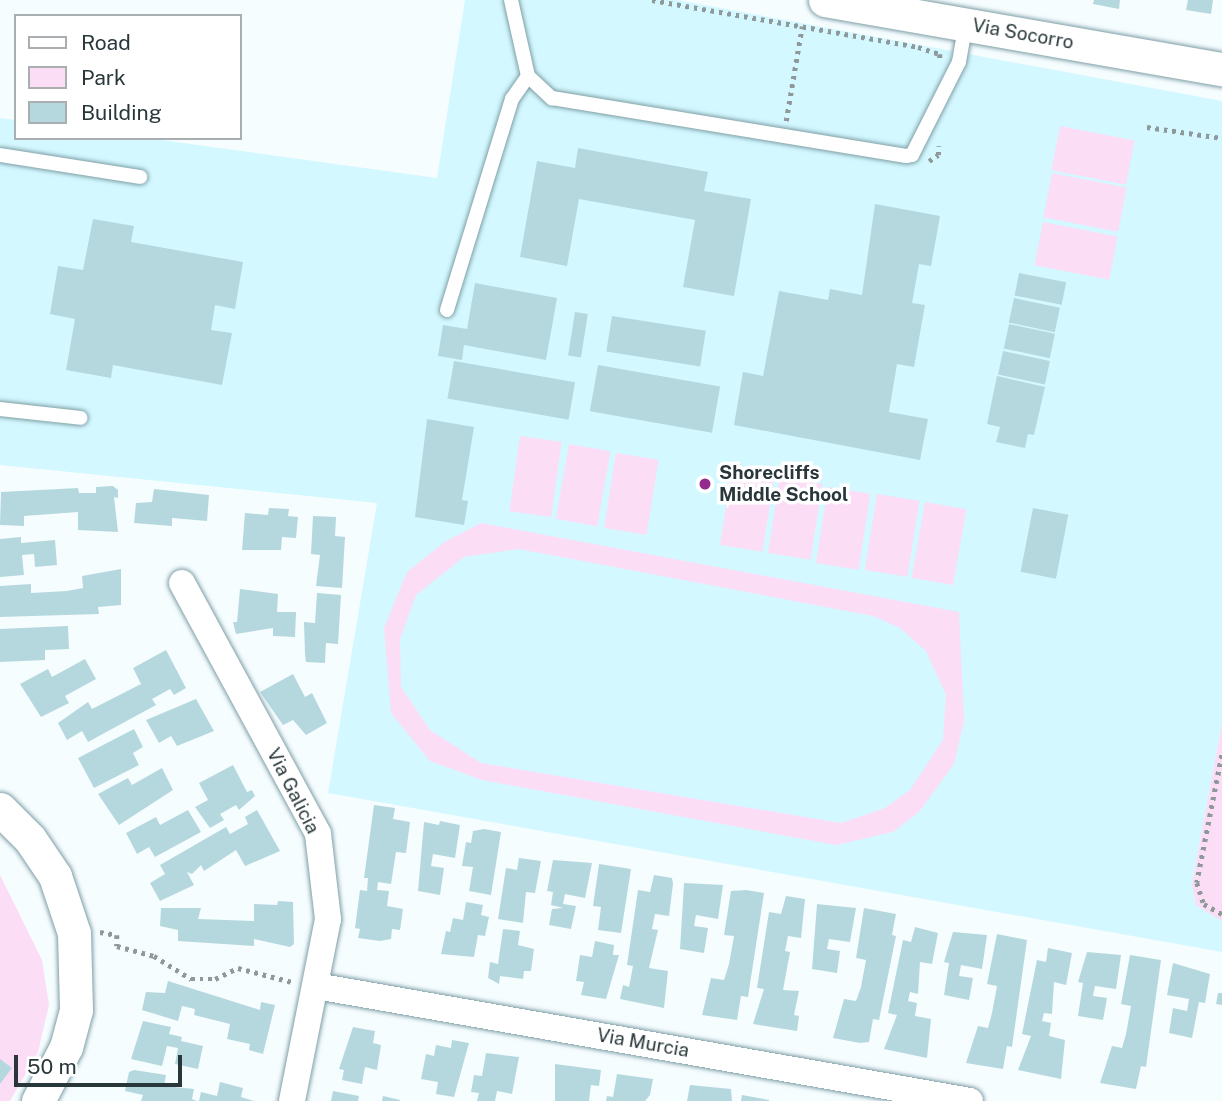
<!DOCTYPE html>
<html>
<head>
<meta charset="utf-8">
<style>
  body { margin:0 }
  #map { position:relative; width:1222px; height:1101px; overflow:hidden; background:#f6fdff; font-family:"Public Sans",sans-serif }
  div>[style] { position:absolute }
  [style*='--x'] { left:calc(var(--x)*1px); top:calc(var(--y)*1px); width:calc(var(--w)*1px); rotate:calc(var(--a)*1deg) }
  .built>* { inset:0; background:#d4f8ff }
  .green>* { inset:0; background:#fbddf6; transform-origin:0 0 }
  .building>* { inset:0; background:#b5d8df; transform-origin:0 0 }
  .path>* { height:4.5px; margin-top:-2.25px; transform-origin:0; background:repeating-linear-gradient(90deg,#8f999c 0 3.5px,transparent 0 8.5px) }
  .roads { filter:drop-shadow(0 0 2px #7e9fa6) drop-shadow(0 0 2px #7e9fa6) }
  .service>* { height:14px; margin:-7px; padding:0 7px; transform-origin:7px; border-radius:7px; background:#fff }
  .minor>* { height:26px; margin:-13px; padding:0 13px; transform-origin:13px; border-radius:13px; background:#fff }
  .tertiary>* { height:33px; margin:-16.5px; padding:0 16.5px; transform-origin:16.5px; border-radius:16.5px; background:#fff }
  .dots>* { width:19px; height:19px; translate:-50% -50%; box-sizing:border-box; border:4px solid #fff; border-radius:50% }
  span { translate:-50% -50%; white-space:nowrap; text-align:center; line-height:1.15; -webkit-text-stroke:7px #fff; paint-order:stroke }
  .street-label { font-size:19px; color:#29373a }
  .poi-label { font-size:19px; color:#29373a; font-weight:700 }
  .left { translate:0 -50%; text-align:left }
  .legend { position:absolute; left:14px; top:14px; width:228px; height:126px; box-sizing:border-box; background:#fff; border:2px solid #a9afb0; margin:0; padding:9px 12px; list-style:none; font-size:21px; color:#29373a }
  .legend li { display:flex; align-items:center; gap:14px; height:35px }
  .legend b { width:35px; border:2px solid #a9afb0 }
  .scale { position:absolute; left:14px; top:1055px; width:168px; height:32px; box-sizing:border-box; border:4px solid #29373a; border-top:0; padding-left:9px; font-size:21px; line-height:24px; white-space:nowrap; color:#29373a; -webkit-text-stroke:5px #fff; paint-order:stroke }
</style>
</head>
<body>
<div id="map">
  <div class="built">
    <div style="clip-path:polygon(465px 0,677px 0,1222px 101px,1222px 723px,1192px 884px,1222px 921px,1222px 952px,328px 793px,377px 503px,0 465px,0 118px,16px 120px,16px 138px,147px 138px,437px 178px)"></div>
  </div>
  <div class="green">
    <div style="left:1060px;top:126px;width:76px;height:45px;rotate:11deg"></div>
    <div style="left:1052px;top:173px;width:76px;height:45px;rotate:11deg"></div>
    <div style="left:1043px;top:222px;width:76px;height:44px;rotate:11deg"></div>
    <div style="left:520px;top:436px;width:42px;height:76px;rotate:8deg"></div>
    <div style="left:569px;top:444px;width:42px;height:76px;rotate:10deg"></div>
    <div style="left:616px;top:453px;width:43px;height:76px;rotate:9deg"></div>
    <div style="left:732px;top:469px;width:43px;height:77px;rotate:9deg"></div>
    <div style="left:780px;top:477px;width:43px;height:77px;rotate:9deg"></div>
    <div style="left:828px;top:487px;width:43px;height:77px;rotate:9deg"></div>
    <div style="left:877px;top:494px;width:43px;height:77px;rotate:9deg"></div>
    <div style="left:925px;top:502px;width:42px;height:77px;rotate:10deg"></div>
    <div style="clip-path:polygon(evenodd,481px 523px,959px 612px,964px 721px,954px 764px,919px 812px,893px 832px,836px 845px,482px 780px,430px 761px,391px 713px,384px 628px,407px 572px,446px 541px,481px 523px,519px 549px,873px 616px,900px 628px,926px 651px,946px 695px,943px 740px,910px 790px,885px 808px,841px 823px,481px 763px,430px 730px,401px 687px,400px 639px,416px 595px,464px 557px,519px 549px)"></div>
    <div style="clip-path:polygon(1222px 723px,1222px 921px,1196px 905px,1192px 884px)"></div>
    <div style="clip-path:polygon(0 875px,42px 960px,49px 1005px,38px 1052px,10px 1101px,0 1101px)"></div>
  </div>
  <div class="building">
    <div style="clip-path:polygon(1094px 0,1120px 0,1119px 9px,1093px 4px)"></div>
    <div style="clip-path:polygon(1188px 0,1213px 0,1211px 14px,1186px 10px)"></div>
    <div style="clip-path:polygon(578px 148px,708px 172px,704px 191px,751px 199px,734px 296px,683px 287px,695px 220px,579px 199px,567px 266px,520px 257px,537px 161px,575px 168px)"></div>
    <div style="clip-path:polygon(875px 204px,940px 216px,931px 266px,919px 264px,912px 303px,925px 305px,914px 367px,897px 364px,889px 412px,928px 419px,920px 460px,734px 425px,743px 372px,763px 376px,779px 291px,828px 300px,830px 289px,862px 295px)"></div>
    <div style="clip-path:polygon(93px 219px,134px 226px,131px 242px,243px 262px,235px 309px,215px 305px,211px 330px,232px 333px,222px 385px,113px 365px,111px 378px,66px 370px,75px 319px,50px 314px,58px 266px,83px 270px)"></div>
    <div style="left:1019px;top:273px;width:48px;height:23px;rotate:11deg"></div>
    <div style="clip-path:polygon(475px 283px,557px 298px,546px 360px,464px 345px,462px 360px,438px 356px,443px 325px,467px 329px)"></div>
    <div style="left:1014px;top:298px;width:47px;height:25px;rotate:12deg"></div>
    <div style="left:575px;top:312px;width:13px;height:44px;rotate:9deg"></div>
    <div style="left:612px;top:316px;width:95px;height:36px;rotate:9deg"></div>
    <div style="left:1009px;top:324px;width:47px;height:25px;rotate:12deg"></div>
    <div style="left:1003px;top:351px;width:48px;height:24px;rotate:12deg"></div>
    <div style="left:454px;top:361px;width:123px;height:38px;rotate:10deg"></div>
    <div style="left:598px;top:365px;width:124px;height:47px;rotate:10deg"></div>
    <div style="clip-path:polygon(997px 376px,1045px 387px,1034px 435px,1028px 434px,1025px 448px,996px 442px,1000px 427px,987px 424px)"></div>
    <div style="clip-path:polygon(427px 419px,474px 427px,462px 500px,468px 501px,464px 525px,415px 517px)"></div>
    <div style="clip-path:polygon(113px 486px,118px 490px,118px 498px,114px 497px,118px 532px,78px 530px,78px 512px,24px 516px,24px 526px,0 525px,1px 492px,78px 488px,79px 493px,96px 493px,96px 487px)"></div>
    <div style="clip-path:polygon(154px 489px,209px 495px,207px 521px,172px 518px,172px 526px,134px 523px,136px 503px,152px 502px)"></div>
    <div style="clip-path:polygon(269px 508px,289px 509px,288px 516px,298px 517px,296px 538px,282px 537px,281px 550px,242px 550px,245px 513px,268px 515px)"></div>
    <div style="left:1033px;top:508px;width:36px;height:65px;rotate:11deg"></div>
    <div style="clip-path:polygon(313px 516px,336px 517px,335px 536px,345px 537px,342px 588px,316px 586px,320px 555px,311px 554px)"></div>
    <div style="clip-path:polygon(21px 537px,21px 543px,55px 540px,57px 565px,35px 567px,34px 554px,22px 555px,24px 575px,0 577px,0 539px)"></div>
    <div style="clip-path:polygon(121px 569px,121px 605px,98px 607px,99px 614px,0 617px,0 586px,31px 584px,31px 593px,67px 591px,83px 588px,82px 576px)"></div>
    <div style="clip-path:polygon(240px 589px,278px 594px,277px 612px,296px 612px,295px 637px,273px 636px,273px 628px,236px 634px,233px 622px,237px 622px)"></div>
    <div style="clip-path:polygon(317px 593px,341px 595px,338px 644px,326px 643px,325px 663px,306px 662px,305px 654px,304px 622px,315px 623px)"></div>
    <div style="clip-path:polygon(68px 626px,69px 649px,45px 650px,45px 660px,0 662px,0 629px)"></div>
    <div style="clip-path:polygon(166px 650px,186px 688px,174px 695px,170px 689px,152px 699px,156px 705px,88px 742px,82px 731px,67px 740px,58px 723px,88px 702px,92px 709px,141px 684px,133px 668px)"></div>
    <div style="clip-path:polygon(85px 659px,96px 679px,65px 696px,69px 703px,41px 717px,20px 684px,48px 669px,52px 677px)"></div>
    <div style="clip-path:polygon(293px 674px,305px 697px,312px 693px,327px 723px,306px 735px,293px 720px,283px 725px,260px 692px)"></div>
    <div style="clip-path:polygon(196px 699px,214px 731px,177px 746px,171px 736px,159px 743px,146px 720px)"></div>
    <div style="clip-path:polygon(134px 729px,143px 747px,133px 753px,139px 765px,94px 788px,78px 758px)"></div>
    <div style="clip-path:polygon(233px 765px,247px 792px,252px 790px,255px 796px,239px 810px,236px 805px,220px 814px,224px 820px,210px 828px,195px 807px,208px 800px,199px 783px)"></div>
    <div style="clip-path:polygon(162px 768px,173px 790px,119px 825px,98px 794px,128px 778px,132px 785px)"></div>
    <div style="clip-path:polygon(374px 805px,395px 808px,393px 819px,410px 822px,406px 853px,396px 852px,391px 884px,378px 882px,377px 890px,389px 891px,387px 906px,403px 909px,400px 930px,392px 929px,391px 939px,380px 941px,358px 938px,360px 929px,355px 928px,360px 890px,367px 891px,368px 878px,364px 878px)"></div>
    <div style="clip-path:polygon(188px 810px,201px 832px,155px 857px,149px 847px,137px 854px,126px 833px,156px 817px,160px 825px)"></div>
    <div style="clip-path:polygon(257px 810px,280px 851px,245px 866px,236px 850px,204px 871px,201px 865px,192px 874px,187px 872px,194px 885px,160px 901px,150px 883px,165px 874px,160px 865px,226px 827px,230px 834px,248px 824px,245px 817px)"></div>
    <div style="clip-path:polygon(440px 821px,460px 825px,455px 858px,433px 854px,431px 866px,444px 868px,440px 895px,418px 891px,424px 822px,439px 825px)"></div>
    <div style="clip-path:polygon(484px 829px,501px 832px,491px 895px,469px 891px,473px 867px,462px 866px,466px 842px,471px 843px,473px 831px)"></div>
    <div style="clip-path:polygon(519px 858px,541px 861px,535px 893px,526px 892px,523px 923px,498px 919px,506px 868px,517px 870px)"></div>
    <div style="clip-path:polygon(553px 860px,592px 863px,585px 898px,565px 894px,563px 904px,576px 906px,571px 929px,549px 925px,552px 909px,563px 908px,551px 905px,553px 892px,547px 891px)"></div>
    <div style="clip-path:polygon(599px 864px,631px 869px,621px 933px,598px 930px,601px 907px,593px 906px)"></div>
    <div style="clip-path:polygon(654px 875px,672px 878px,673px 884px,669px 916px,655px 914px,652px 929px,658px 930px,649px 968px,668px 971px,664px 1008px,620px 999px,623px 985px,629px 987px,633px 966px,627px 965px,638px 890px,650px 892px)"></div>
    <div style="clip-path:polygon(684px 883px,723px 885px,718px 919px,696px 915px,694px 926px,708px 928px,704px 953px,680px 949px)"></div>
    <div style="clip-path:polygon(746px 890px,764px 893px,748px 997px,741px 996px,737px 1020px,702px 1015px,711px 978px,724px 980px,729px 964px,734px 936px,724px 935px,731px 891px)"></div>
    <div style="clip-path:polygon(786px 896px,805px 899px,801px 938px,788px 936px,785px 951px,790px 952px,783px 990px,799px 991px,794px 1015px,799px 1016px,797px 1031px,753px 1024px,764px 989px,757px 988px,769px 912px,781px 914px)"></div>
    <div style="clip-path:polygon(278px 901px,293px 902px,294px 944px,290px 947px,254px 939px,254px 946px,178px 941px,178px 930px,160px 926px,161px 908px,201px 908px,198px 919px,254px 921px,254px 904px,277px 905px)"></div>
    <div style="clip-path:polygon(466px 902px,483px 905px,481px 915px,489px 917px,485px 936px,478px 935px,474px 957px,441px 954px,446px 931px,450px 932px,453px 918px,463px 920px)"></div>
    <div style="clip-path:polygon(817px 904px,856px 908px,850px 942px,829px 939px,827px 949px,840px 951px,837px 973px,812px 969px)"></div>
    <div style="clip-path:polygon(864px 908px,896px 914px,892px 935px,896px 936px,879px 1020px,873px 1019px,869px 1042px,860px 1043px,833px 1038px,844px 999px,856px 1001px,861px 987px,866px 960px,856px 958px)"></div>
    <div style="clip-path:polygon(915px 927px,938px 933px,932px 964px,920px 962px,918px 994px,910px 992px,908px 1001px,917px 1003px,915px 1016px,931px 1019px,927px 1058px,884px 1049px,897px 1015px,888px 1013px,903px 940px,911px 942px)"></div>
    <div style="clip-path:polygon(503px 929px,520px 931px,518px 945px,534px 949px,531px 971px,524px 971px,523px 979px,500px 976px,499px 984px,488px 978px,490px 962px,498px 964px)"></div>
    <div style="clip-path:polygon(953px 932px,987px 935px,982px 969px,961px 965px,959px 976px,973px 978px,969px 1000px,944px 995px,949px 963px,944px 962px)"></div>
    <div style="clip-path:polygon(997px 934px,1027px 940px,1012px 1047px,1007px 1046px,1003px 1069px,966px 1063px,978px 1026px,988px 1028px,992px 1013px,997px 986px,987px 984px)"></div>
    <div style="clip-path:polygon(595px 941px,614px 945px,613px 955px,619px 955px,606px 999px,581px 995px,584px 982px,576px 981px,580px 955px,592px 957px)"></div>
    <div style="clip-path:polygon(1048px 948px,1072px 953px,1066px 985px,1054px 982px,1052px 1014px,1044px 1013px,1042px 1021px,1051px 1023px,1049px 1036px,1065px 1040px,1061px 1079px,1018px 1070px,1031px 1036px,1022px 1034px,1037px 960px,1046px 962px)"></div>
    <div style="clip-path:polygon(1087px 952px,1121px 955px,1116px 989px,1095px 986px,1093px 996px,1107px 998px,1103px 1020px,1078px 1016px,1083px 983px,1078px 982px)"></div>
    <div style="clip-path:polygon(1130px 955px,1161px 960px,1146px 1067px,1141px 1066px,1136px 1089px,1100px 1083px,1112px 1046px,1122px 1048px,1126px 1034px,1131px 1006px,1121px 1004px)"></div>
    <div style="clip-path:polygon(1173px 963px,1210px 974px,1205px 1003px,1199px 1002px,1192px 1038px,1169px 1033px,1173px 1008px,1187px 1011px,1189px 999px,1167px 995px)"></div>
    <div style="clip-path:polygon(168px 981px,260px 1010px,261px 1002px,275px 1005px,263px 1054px,249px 1050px,250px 1044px,227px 1039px,230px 1024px,194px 1015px,195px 1009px,182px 1006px,178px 1021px,142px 1010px,146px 992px,165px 993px)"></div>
    <div style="clip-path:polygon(1218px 993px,1222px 993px,1222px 1005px,1216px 1004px)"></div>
    <div style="clip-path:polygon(143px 1021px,171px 1027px,169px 1034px,182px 1037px,181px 1041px,203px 1046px,198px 1069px,175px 1064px,178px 1048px,167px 1046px,162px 1066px,131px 1059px)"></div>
    <div style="clip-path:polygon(353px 1027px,375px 1031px,373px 1043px,381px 1045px,377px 1070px,365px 1067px,362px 1084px,342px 1080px,344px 1070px,339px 1069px)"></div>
    <div style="clip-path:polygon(452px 1040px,469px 1043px,454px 1097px,436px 1094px,438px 1082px,421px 1079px,426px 1054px,434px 1056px,436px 1045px,451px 1048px)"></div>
    <div style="clip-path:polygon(486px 1053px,519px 1057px,512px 1094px,497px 1091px,495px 1101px,477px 1101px,479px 1093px,471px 1092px,474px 1075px,482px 1076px)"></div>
    <div style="clip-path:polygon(0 1059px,12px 1068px,0 1084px)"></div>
    <div style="clip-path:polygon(555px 1064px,601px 1070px,599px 1086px,591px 1085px,589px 1101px,555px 1101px)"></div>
    <div style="clip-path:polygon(134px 1070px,166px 1075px,164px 1086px,194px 1089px,192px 1099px,197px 1101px,141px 1101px,143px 1095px,125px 1091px,129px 1072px)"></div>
    <div style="clip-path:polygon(617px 1074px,653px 1079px,650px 1095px,645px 1101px,606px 1101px,607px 1096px,613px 1097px)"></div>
    <div style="clip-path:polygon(220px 1082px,243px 1088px,241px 1097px,254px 1101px,199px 1101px,201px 1092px,217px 1096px)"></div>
    <div style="clip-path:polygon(690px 1085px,731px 1089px,732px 1101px,687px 1101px)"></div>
    <div style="clip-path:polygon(333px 1091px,359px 1096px,358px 1101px,331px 1101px)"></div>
    <div style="clip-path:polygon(742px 1095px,769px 1100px,769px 1101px,741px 1101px)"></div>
    <div style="clip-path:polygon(383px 1096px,400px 1100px,400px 1101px,382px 1101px)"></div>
  </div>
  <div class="path">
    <div style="--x:652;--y:0;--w:270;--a:10"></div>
    <div style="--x:918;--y:47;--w:23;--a:18"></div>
    <div style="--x:940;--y:54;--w:4;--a:90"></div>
    <div style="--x:786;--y:121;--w:96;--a:-80.4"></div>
    <div style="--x:1147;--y:127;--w:76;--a:8.3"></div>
    <div style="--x:929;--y:161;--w:11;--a:-34"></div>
    <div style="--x:938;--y:155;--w:9;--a:-84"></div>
    <div style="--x:1222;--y:755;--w:130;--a:101.1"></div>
    <div style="--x:1197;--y:883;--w:22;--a:72"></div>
    <div style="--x:1204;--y:904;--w:21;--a:29"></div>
    <div style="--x:100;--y:932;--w:17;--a:10"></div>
    <div style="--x:117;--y:935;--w:11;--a:90"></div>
    <div style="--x:117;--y:946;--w:38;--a:15"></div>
    <div style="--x:154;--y:956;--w:44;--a:31.9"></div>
    <div style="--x:191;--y:979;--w:24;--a:0"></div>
    <div style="--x:215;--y:979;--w:25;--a:-26"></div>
    <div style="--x:238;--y:968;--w:56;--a:14.5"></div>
  </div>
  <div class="roads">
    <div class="service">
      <div style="--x:511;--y:0;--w:78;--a:77.4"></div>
      <div style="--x:528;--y:76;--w:33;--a:43"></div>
      <div style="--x:552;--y:98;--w:359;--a:9.3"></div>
      <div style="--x:906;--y:156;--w:6;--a:-9"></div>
      <div style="--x:912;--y:155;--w:104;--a:-63.2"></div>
      <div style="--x:959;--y:62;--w:39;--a:-80"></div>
      <div style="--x:0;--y:155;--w:142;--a:8.9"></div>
      <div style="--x:447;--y:310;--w:221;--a:-72.9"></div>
      <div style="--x:512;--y:99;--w:28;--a:-55"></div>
      <div style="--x:0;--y:409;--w:81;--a:6.3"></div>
    </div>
    <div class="minor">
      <div style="--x:182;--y:583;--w:285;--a:61.5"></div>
      <div style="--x:318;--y:834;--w:86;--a:83.3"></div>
      <div style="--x:328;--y:919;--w:186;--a:101.2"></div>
      <div style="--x:316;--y:986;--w:664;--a:9.97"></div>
    </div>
    <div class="tertiary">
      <div style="--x:825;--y:0;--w:403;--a:9.9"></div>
      <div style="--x:0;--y:809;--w:42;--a:45"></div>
      <div style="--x:30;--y:839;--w:45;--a:56"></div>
      <div style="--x:55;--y:876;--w:60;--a:71.6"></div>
      <div style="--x:74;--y:933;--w:77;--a:88.5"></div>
      <div style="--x:76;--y:1010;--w:38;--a:105"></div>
      <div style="--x:66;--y:1047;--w:61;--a:117.4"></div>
    </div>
  </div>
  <div class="dots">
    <div style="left:705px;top:484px;background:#962a8c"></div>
  </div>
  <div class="street-label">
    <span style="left:1023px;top:34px;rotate:10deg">Via Socorro</span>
    <span style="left:293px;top:791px;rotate:63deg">Via Galicia</span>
    <span style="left:643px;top:1043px;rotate:10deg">Via Murcia</span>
  </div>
  <div class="poi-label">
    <span class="left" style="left:719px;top:484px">Shorecliffs<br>Middle School</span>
  </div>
  <ul class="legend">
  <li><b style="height:9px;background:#fff"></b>Road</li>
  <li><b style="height:19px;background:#fbddf6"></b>Park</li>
  <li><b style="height:19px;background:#b5d8df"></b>Building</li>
  </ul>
  <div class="scale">50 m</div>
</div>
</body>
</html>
